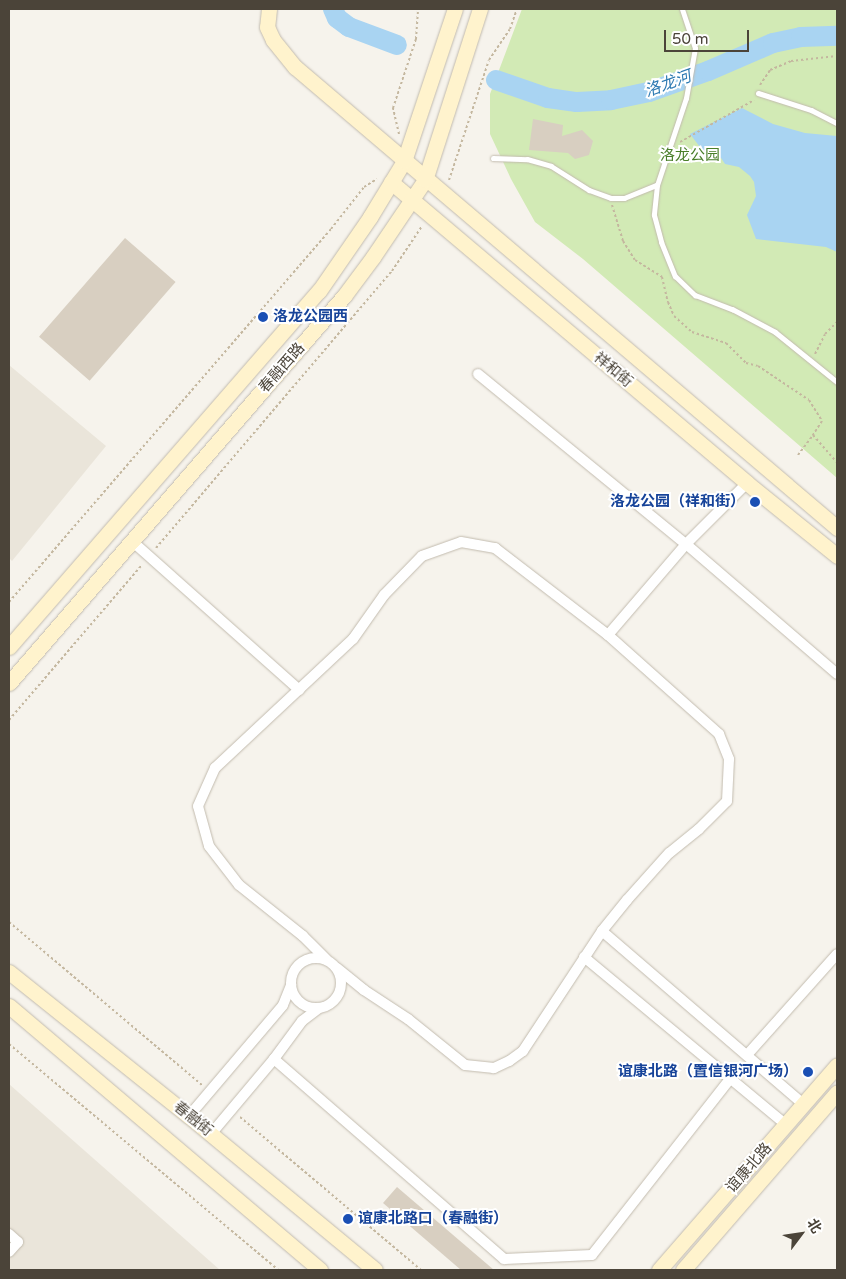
<!DOCTYPE html>
<html>
<head>
<meta charset="utf-8">
<style>
  body { margin:0 }
  #map { position:relative; width:846px; height:1279px; overflow:hidden; background:#f6f3ec; font-family:"Varela Round","Noto Sans SC",sans-serif }
  div>[style] { position:absolute }
  [style*='--x'] { left:calc(var(--x)*1px); top:calc(var(--y)*1px); width:calc(var(--w)*1px); rotate:calc(var(--a)*1deg) }
  .residential>* { inset:0; background:#eae5da }
  .green>* { inset:0; background:#d2eab5 }
  .water>* { inset:0; background:#a9d4f2 }
  .river>* { height:20px; margin:-10px; padding:0 10px; transform-origin:10px; border-radius:10px; background:#a9d4f2 }
  .building>* { inset:0; background:#d8cfc1; transform-origin:0 0 }
  .path>* { height:2px; margin-top:-1px; transform-origin:0; background:repeating-linear-gradient(90deg,#c4b79f 0 2.5px,transparent 0 5px) }
  .roads { filter:drop-shadow(0 0 1px #c2bbae) drop-shadow(0 0 1px #c2bbae) }
  .lane>* { height:5px; margin:-2.5px; padding:0 2.5px; transform-origin:2.5px; border-radius:2.5px; background:#fff }
  .street>* { height:10px; margin:-5px; padding:0 5px; transform-origin:5px; border-radius:5px; background:#fff }
  .street>.ring { margin:-5px; padding:0; box-sizing:content-box; background:none; border:10px solid #fff; border-radius:50% }
  .secondary>* { height:15px; margin:-7.5px; padding:0 7.5px; transform-origin:7.5px; border-radius:7.5px; background:#fff3cd }
  .dots>* { width:14px; height:14px; translate:-50% -50%; box-sizing:border-box; border:2px solid #fff; border-radius:50% }
  span { translate:-50% -50%; white-space:nowrap; text-align:center; line-height:1.15; -webkit-text-stroke:4px #fff; paint-order:stroke }
  .park-label { font-size:15px; color:#4a7f2a }
  .transit-label { font-size:15px; color:#164399; font-weight:700 }
  .left { translate:0 -50%; text-align:left }
  .right { translate:-100% -50%; text-align:right }
  .street-label { font-size:15px; color:#4b4439 }
  .water-label { font-size:16px; color:#2e7ab2; font-style:italic }
  .frame { position:absolute; inset:0; border:10px solid #4b4439; pointer-events:none }
  .north { position:absolute; left:776px; top:1209px; width:50px; height:50px; -webkit-text-stroke:4px #fff; paint-order:stroke; rotate:59deg; font-size:14px; font-weight:700; line-height:20px; text-align:center; color:#4b4439 }
  .north::after { content:''; display:block; margin:auto; width:18px; height:22px; background:#4b4439; clip-path:polygon(50% 0,100% 100%,50% 72%,0 100%) }
  .scale { position:absolute; left:664px; top:30px; width:85px; height:22px; box-sizing:border-box; border:2px solid #4b4439; border-top:0; padding-left:6px; font-size:15px; line-height:18px; white-space:nowrap; color:#4b4439; -webkit-text-stroke:4px #fff; paint-order:stroke }
</style>
</head>
<body>
<div id="map">
  <div class="residential">
    <div style="clip-path:polygon(9px 365px,106px 446px,12px 561px,9px 558px)"></div>
    <div style="clip-path:polygon(9px 1084px,220px 1270px,9px 1270px)"></div>
  </div>
  <div class="green">
    <div style="clip-path:polygon(522px 9px,837px 9px,837px 478px,583px 259px,535px 222px,511px 179px,490px 134px,490px 94px)"></div>
  </div>
  <div class="water">
    <div style="clip-path:polygon(742px 108px,773px 124px,805px 133px,837px 136px,837px 252px,826px 247px,756px 239px,747px 215px,756px 196px,754px 182px,750px 176px,739px 167px,725px 164px,721px 158px,703px 151px,690px 134px)"></div>
  </div>
  <div class="river">
    <div style="--x:333;--y:9;--w:10;--a:66"></div>
    <div style="--x:337;--y:18;--w:15;--a:37"></div>
    <div style="--x:349;--y:27;--w:51;--a:20.6"></div>
    <div style="--x:496;--y:80;--w:55;--a:19.1"></div>
    <div style="--x:548;--y:98;--w:29;--a:8"></div>
    <div style="--x:577;--y:102;--w:34;--a:-3"></div>
    <div style="--x:611;--y:100;--w:39;--a:-12"></div>
    <div style="--x:649;--y:92;--w:63;--a:-19.6"></div>
    <div style="--x:708;--y:71;--w:71;--a:-23.3"></div>
    <div style="--x:773;--y:43;--w:29;--a:-12"></div>
    <div style="--x:801;--y:37;--w:36;--a:-2"></div>
  </div>
  <div class="building">
    <div style="clip-path:polygon(533px 119px,563px 125px,562px 136px,582px 130px,593px 141px,589px 155px,575px 159px,568px 153px,529px 150px)"></div>
    <div style="left:125px;top:238px;width:67px;height:131px;rotate:41deg"></div>
    <div style="clip-path:polygon(397px 1187px,494px 1270px,461px 1270px,383px 1203px)"></div>
  </div>
  <div class="path">
    <div style="--x:760;--y:85;--w:18;--a:-56"></div>
    <div style="--x:770;--y:70;--w:23;--a:-23"></div>
    <div style="--x:791;--y:61;--w:46;--a:-6.2"></div>
    <div style="--x:399;--y:134;--w:27;--a:-103"></div>
    <div style="--x:393;--y:108;--w:73;--a:-71.6"></div>
    <div style="--x:416;--y:39;--w:30;--a:-86"></div>
    <div style="--x:680;--y:142;--w:85;--a:-29.6"></div>
    <div style="--x:449;--y:180;--w:126;--a:-71.6"></div>
    <div style="--x:489;--y:60;--w:37;--a:-56"></div>
    <div style="--x:510;--y:29;--w:21;--a:-71"></div>
    <div style="--x:612;--y:205;--w:38;--a:73"></div>
    <div style="--x:623;--y:241;--w:22;--a:58"></div>
    <div style="--x:635;--y:260;--w:32;--a:32"></div>
    <div style="--x:662;--y:277;--w:26;--a:77"></div>
    <div style="--x:668;--y:302;--w:15;--a:67"></div>
    <div style="--x:674;--y:316;--w:24;--a:42"></div>
    <div style="--x:692;--y:332;--w:36;--a:18"></div>
    <div style="--x:726;--y:343;--w:28;--a:45"></div>
    <div style="--x:746;--y:363;--w:12;--a:14"></div>
    <div style="--x:758;--y:366;--w:61;--a:33.7"></div>
    <div style="--x:809;--y:400;--w:25;--a:58"></div>
    <div style="--x:822;--y:421;--w:17;--a:123"></div>
    <div style="--x:813;--y:435;--w:37;--a:49"></div>
    <div style="--x:815;--y:354;--w:22;--a:-63"></div>
    <div style="--x:825;--y:334;--w:17;--a:-45"></div>
    <div style="--x:798;--y:455;--w:25;--a:-53"></div>
    <div style="--x:156;--y:548;--w:364;--a:-49.6"></div>
    <div style="--x:392;--y:271;--w:54;--a:-56.3"></div>
    <div style="--x:9;--y:602;--w:493;--a:-49.2"></div>
    <div style="--x:331;--y:229;--w:53;--a:-51.8"></div>
    <div style="--x:364;--y:187;--w:15;--a:-32"></div>
    <div style="--x:9;--y:720;--w:204;--a:-49.4"></div>
    <div style="--x:9;--y:922;--w:253;--a:40.2"></div>
    <div style="--x:9;--y:1044;--w:351;--a:40"></div>
    <div style="--x:240;--y:1117;--w:237;--a:40.2"></div>
  </div>
  <div class="roads">
    <div class="lane">
      <div style="--x:682;--y:9;--w:41;--a:71.6"></div>
      <div style="--x:695;--y:48;--w:51;--a:100.2"></div>
      <div style="--x:686;--y:98;--w:92;--a:108.4"></div>
      <div style="--x:657;--y:185;--w:30;--a:96"></div>
      <div style="--x:654;--y:215;--w:28;--a:75"></div>
      <div style="--x:661;--y:242;--w:37;--a:68"></div>
      <div style="--x:675;--y:276;--w:28;--a:44"></div>
      <div style="--x:695;--y:295;--w:40;--a:21"></div>
      <div style="--x:732;--y:309;--w:49;--a:28.1"></div>
      <div style="--x:775;--y:332;--w:80;--a:38.9"></div>
      <div style="--x:758;--y:93;--w:56;--a:17.8"></div>
      <div style="--x:811;--y:110;--w:29;--a:27"></div>
      <div style="--x:493;--y:158;--w:34;--a:2"></div>
      <div style="--x:527;--y:159;--w:25;--a:16"></div>
      <div style="--x:551;--y:166;--w:45;--a:32.3"></div>
      <div style="--x:589;--y:190;--w:23;--a:20"></div>
      <div style="--x:611;--y:198;--w:13;--a:0"></div>
      <div style="--x:624;--y:198;--w:35;--a:-22"></div>
    </div>
    <div class="street">
      <div style="--x:478;--y:374;--w:269;--a:39.3"></div>
      <div style="--x:686;--y:544;--w:199;--a:40.7"></div>
      <div style="--x:132;--y:541;--w:224;--a:41.7"></div>
      <div style="--x:608;--y:635;--w:120;--a:-49.4"></div>
      <div style="--x:686;--y:544;--w:86;--a:-45"></div>
      <div style="--x:602;--y:931;--w:267;--a:40.7"></div>
      <div style="--x:584;--y:957;--w:263;--a:39.7"></div>
      <div class="ring" style="left:291px;top:958px;width:40px;height:40px"></div>
      <div style="--x:327;--y:960;--w:34;--a:-135"></div>
      <div style="--x:303;--y:936;--w:82;--a:-141.4"></div>
      <div style="--x:239;--y:885;--w:49;--a:-127.6"></div>
      <div style="--x:209;--y:846;--w:41;--a:-105.4"></div>
      <div style="--x:198;--y:806;--w:42;--a:-65.9"></div>
      <div style="--x:215;--y:768;--w:189;--a:-43.1"></div>
      <div style="--x:353;--y:639;--w:54;--a:-54.8"></div>
      <div style="--x:384;--y:595;--w:54;--a:-45.7"></div>
      <div style="--x:422;--y:556;--w:41;--a:-19.7"></div>
      <div style="--x:461;--y:542;--w:35;--a:10"></div>
      <div style="--x:495;--y:548;--w:143;--a:37.6"></div>
      <div style="--x:608;--y:635;--w:149;--a:41.7"></div>
      <div style="--x:719;--y:734;--w:27;--a:68"></div>
      <div style="--x:729;--y:759;--w:42;--a:92.7"></div>
      <div style="--x:727;--y:801;--w:40;--a:135"></div>
      <div style="--x:699;--y:829;--w:38;--a:141"></div>
      <div style="--x:669;--y:853;--w:63;--a:131.8"></div>
      <div style="--x:627;--y:900;--w:40;--a:129"></div>
      <div style="--x:602;--y:931;--w:144;--a:123.4"></div>
      <div style="--x:523;--y:1051;--w:17;--a:144"></div>
      <div style="--x:509;--y:1061;--w:17;--a:155"></div>
      <div style="--x:494;--y:1068;--w:29;--a:-174"></div>
      <div style="--x:465;--y:1065;--w:73;--a:-141.1"></div>
      <div style="--x:408;--y:1019;--w:53;--a:-146.6"></div>
      <div style="--x:364;--y:990;--w:35;--a:-141"></div>
      <div style="--x:747;--y:1055;--w:135;--a:-48.3"></div>
      <div style="--x:274;--y:1059;--w:305;--a:41"></div>
      <div style="--x:504;--y:1259;--w:88;--a:-2.6"></div>
      <div style="--x:592;--y:1255;--w:225;--a:-51.9"></div>
      <div style="--x:189;--y:1116;--w:145;--a:-49.7"></div>
      <div style="--x:283;--y:1005;--w:22;--a:-68"></div>
      <div style="--x:211;--y:1134;--w:98;--a:-50"></div>
      <div style="--x:274;--y:1059;--w:47;--a:-53.6"></div>
      <div style="--x:302;--y:1021;--w:21;--a:-37"></div>
      <div style="--x:9;--y:1234;--w:12;--a:42"></div>
      <div style="--x:18;--y:1242;--w:13;--a:132"></div>
    </div>
    <div class="secondary">
      <div style="--x:269;--y:9;--w:18;--a:96"></div>
      <div style="--x:267;--y:27;--w:14;--a:65"></div>
      <div style="--x:273;--y:40;--w:35;--a:51"></div>
      <div style="--x:295;--y:67;--w:712;--a:40.38"></div>
      <div style="--x:391;--y:182;--w:466;--a:40.2"></div>
      <div style="--x:747;--y:483;--w:116;--a:39"></div>
      <div style="--x:9;--y:647;--w:472;--a:-49"></div>
      <div style="--x:319;--y:291;--w:90;--a:-55.4"></div>
      <div style="--x:370;--y:217;--w:66;--a:-58.7"></div>
      <div style="--x:404;--y:161;--w:160;--a:-71.5"></div>
      <div style="--x:9;--y:683;--w:512;--a:-49.12"></div>
      <div style="--x:344;--y:296;--w:49;--a:-53.4"></div>
      <div style="--x:373;--y:257;--w:93;--a:-56"></div>
      <div style="--x:425;--y:180;--w:180;--a:-72.2"></div>
      <div style="--x:9;--y:972;--w:231;--a:38.7"></div>
      <div style="--x:189;--y:1116;--w:241;--a:39.6"></div>
      <div style="--x:9;--y:1006;--w:408;--a:40.3"></div>
      <div style="--x:659;--y:1270;--w:271;--a:-49"></div>
      <div style="--x:683;--y:1270;--w:235;--a:-49.1"></div>
    </div>
  </div>
  <div class="dots">
    <div style="left:263px;top:317px;background:#1a4fb4"></div>
    <div style="left:755px;top:502px;background:#1a4fb4"></div>
    <div style="left:808px;top:1072px;background:#1a4fb4"></div>
    <div style="left:348px;top:1219px;background:#1a4fb4"></div>
  </div>
  <div class="park-label">
    <span style="left:690px;top:156px">洛龙公园</span>
  </div>
  <div class="transit-label">
    <span class="left" style="left:273px;top:317px">洛龙公园西</span>
    <span class="right" style="left:745px;top:502px">洛龙公园（祥和街）</span>
    <span class="right" style="left:798px;top:1072px">谊康北路（置信银河广场）</span>
    <span class="left" style="left:358px;top:1219px">谊康北路口（春融街）</span>
  </div>
  <div class="street-label">
    <span style="left:282px;top:368px;rotate:-49deg">春融西路</span>
    <span style="left:613px;top:370px;rotate:40deg">祥和街</span>
    <span style="left:193px;top:1119px;rotate:39deg">春融街</span>
    <span style="left:749px;top:1168px;rotate:-49deg">谊康北路</span>
  </div>
  <div class="water-label">
    <span style="left:668px;top:84px;rotate:-20deg">洛龙河</span>
  </div>
  <div class="frame"></div>
  <div class="north">北</div>
  <div class="scale">50 m</div>
</div>
</body>
</html>
